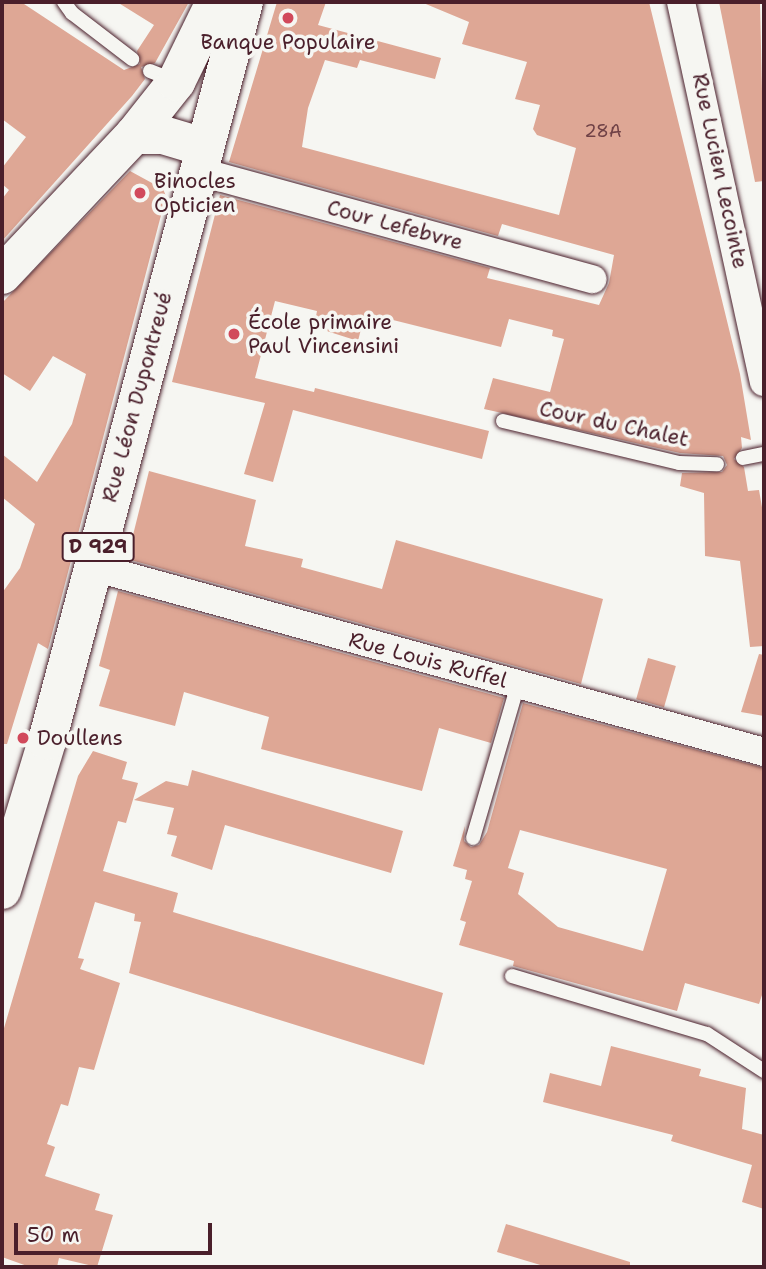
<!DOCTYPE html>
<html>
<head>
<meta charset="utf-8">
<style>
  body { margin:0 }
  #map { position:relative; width:766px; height:1269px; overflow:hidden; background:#f6f6f2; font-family:"Shantell Sans",sans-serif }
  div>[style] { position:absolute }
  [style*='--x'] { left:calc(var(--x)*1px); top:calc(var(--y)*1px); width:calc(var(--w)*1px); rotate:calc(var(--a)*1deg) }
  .building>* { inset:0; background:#dea795; transform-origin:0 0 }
  .roads { filter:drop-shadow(0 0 2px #4a1f2b) drop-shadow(0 0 2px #4a1f2b) }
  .lane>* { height:14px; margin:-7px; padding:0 7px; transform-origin:7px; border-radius:7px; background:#f6f6f2 }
  .street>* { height:28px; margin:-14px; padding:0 14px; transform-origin:14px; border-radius:14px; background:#f6f6f2 }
  .secondary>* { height:38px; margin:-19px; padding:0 19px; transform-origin:19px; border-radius:19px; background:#f6f6f2 }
  .primary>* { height:38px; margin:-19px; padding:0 19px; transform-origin:19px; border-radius:19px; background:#f6f6f2 }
  .dots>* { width:19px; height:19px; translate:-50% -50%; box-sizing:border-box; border:4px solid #f6f6f2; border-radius:50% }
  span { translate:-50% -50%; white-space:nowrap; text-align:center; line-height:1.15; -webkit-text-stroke:7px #f6f6f2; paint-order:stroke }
  .number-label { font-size:18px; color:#6f4146 }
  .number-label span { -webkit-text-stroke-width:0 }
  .shield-label span { padding:2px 5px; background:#f6f6f2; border:2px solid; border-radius:5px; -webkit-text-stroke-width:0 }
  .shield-label { font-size:19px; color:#4a1f2b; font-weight:700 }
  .poi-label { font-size:21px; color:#4a1f2b }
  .left { translate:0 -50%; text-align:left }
  .street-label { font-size:21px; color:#4a1f2b }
  .frame { position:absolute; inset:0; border:4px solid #4a1f2b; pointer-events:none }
  .scale { position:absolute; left:14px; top:1223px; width:198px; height:32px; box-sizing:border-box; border:4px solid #4a1f2b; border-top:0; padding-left:9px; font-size:21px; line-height:24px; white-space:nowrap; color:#4a1f2b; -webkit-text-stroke:5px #f6f6f2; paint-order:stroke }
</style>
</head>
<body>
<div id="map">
  <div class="building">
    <div style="clip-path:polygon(2px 2px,21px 2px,124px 70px,140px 64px,137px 51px,154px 25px,117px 2px,189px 2px,155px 63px,141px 67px,145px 79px,132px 96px,2px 241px,2px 199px,9px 190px,2px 184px,2px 168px,26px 137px,2px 119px)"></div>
    <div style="clip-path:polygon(277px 2px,326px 2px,318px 25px,441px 58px,435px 79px,360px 60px,357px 68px,325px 60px,308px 108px,302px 147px,559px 215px,576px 148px,537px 135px,533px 129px,540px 105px,515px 99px,527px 62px,462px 44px,469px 22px,421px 2px,649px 2px,740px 374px,751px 440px,741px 437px,742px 448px,734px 459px,744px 467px,748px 491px,759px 490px,763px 513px,764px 646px,750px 647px,740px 561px,705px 556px,704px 493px,680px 486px,682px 473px,722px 472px,727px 465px,723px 456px,680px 453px,484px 409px,493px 378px,550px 392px,564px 339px,552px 336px,553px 330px,509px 319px,501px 347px,365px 313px,358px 341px,314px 327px,317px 311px,275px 301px,255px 378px,314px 392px,315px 388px,489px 431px,482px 459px,293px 410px,273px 482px,244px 474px,265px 403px,172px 382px,220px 195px,490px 268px,487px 278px,599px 305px,609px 283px,614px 255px,502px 224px,498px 236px,229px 162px)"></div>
    <div style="clip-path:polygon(719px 2px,760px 2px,764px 181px,755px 182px)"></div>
    <div style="clip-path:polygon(130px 171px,163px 189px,166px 196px,48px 649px,38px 643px,7px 744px,2px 744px,2px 593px,20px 568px,35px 524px,2px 497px,2px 454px,37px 482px,72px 424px,86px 374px,53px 356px,30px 391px,2px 373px,2px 303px)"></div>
    <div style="clip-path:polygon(149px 471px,256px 500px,245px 546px,303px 559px,301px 567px,382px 589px,396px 540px,603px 599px,581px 684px,127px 559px)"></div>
    <div style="clip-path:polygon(118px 591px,504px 698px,491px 743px,439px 728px,422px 791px,261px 749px,269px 717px,184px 692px,175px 726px,99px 706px,110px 670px,99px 666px)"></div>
    <div style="clip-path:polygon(759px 654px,764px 655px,764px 716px,741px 712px)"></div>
    <div style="left:648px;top:658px;width:29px;height:43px;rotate:16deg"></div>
    <div style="clip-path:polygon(evenodd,523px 703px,764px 768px,764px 989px,759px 1004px,685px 983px,677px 1011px,513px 966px,514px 961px,459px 945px,466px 922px,460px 920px,472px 881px,465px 879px,467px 870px,453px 866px,465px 826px,464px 841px,471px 847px,479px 845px,487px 832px,523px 703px,520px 830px,667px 869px,643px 951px,558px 927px,518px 894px,524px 873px,508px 868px,520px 830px)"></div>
    <div style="clip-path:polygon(93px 751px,127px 762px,122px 779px,138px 783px,126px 823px,118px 821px,103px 871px,178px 893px,173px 912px,443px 993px,424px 1065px,129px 973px,141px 922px,134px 921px,135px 914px,95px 902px,78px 958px,84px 959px,80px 969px,120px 983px,94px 1070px,79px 1067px,68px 1106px,61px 1104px,47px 1144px,55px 1147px,45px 1176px,100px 1194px,95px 1210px,113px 1215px,97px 1267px,59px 1258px,57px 1267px,30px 1267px,2px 1257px,2px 1035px,78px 776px)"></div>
    <div style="clip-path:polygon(192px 770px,403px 831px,391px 873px,225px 825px,212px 870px,171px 856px,177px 836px,167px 834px,174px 808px,134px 800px,166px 781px,188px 786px)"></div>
    <div style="clip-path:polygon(611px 1046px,701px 1069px,699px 1076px,746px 1088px,742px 1129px,764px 1135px,764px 1209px,742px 1202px,752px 1165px,671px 1141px,673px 1135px,543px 1102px,550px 1073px,601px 1086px)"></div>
    <div style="clip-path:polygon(506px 1224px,630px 1262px,630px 1267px,547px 1267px,497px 1252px)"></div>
  </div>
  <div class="roads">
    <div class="lane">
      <div style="--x:64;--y:2;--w:14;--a:54"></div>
      <div style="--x:72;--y:13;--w:76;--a:37.5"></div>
      <div style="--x:150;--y:71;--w:27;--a:22"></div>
      <div style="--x:503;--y:421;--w:181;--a:13.4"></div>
      <div style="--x:679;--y:463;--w:38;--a:2"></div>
      <div style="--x:743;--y:458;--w:21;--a:-11"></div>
      <div style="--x:473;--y:838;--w:160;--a:-73.7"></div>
      <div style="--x:512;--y:976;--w:203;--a:16.6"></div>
      <div style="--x:707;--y:1034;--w:68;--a:33"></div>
    </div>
    <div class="street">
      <div style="--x:681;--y:2;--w:389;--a:77.7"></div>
      <div style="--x:197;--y:171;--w:410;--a:15.3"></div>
      <div style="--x:93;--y:567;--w:696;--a:15.41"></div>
    </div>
    <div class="secondary">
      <div style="--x:134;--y:135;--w:29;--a:0"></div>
      <div style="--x:163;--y:135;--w:42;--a:16.7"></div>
      <div style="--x:2;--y:275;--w:192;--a:-46.7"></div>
      <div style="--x:134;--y:135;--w:68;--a:-51.6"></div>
      <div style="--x:176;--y:82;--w:89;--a:-64"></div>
    </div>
    <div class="primary">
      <div style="--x:2;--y:890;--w:156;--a:-73.2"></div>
      <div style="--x:47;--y:741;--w:765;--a:-75.07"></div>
    </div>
  </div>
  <div class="dots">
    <div style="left:288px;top:18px;background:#d1495b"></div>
    <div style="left:140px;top:193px;background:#d1495b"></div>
    <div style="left:234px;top:334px;background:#d1495b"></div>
    <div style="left:23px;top:738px;background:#d1495b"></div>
  </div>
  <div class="number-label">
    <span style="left:603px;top:131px">28A</span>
  </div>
  <div class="shield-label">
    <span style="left:98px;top:547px">D 929</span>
  </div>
  <div class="poi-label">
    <span style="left:288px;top:42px">Banque Populaire</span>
    <span class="left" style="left:154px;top:193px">Binocles<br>Opticien</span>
    <span class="left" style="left:248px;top:334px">École primaire<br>Paul Vincensini</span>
    <span class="left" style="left:37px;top:738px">Doullens</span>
  </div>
  <div class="street-label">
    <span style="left:720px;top:171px;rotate:78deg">Rue Lucien Lecointe</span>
    <span style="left:395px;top:225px;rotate:15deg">Cour Lefebvre</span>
    <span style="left:137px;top:397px;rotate:-75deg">Rue Léon Dupontreué</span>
    <span style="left:614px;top:424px;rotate:12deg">Cour du Chalet</span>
    <span style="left:428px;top:660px;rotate:15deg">Rue Louis Ruffel</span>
  </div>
  <div class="frame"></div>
  <div class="scale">50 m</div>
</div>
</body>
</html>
